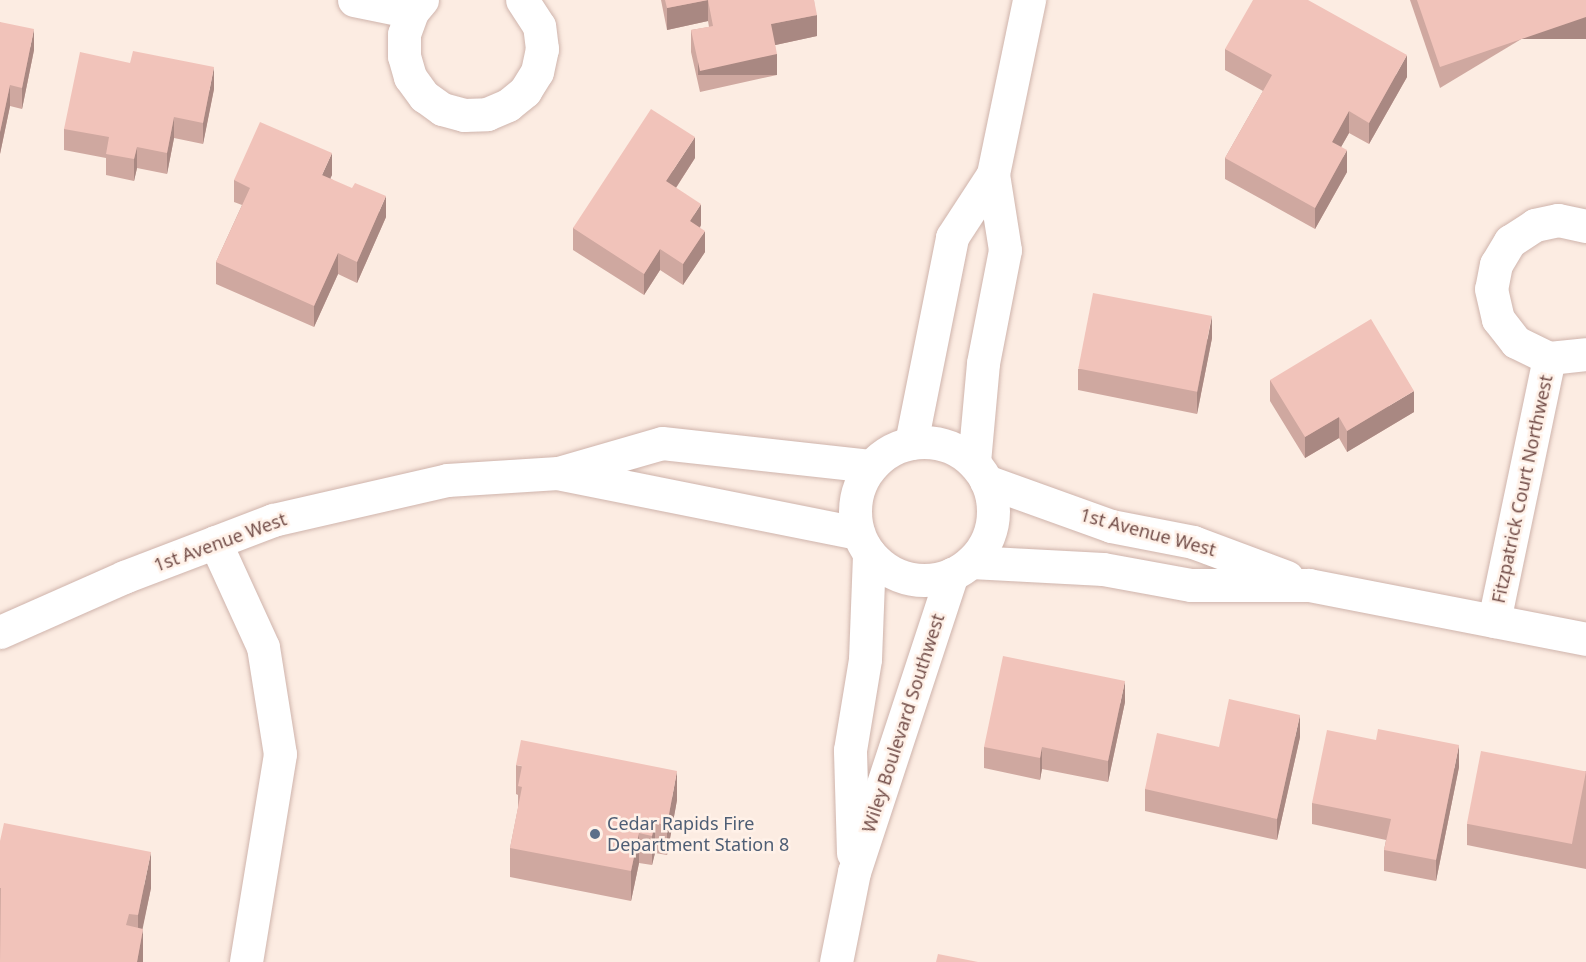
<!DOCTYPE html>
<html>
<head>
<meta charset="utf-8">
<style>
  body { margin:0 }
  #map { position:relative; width:1586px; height:962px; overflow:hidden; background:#fcece2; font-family:"Noto Sans",sans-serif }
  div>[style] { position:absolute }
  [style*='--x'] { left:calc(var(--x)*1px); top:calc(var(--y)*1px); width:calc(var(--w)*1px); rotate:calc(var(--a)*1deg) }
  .roads { filter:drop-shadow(0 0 2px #cfb4ac) drop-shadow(0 0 2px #cfb4ac) }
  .minor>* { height:33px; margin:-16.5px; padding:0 16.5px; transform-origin:16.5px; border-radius:16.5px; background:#fff }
  .minor>.ring { margin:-16.5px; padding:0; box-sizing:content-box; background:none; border:33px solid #fff; border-radius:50% }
  .wall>* { inset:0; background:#cfa8a0 }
  .shaded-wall>* { inset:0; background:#a98882; transform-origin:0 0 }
  .building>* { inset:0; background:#f1c3ba; transform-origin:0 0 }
  .dots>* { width:16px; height:16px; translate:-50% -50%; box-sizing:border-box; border:3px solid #fff1e8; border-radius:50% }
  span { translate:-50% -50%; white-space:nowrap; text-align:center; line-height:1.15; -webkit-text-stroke:5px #fff1e8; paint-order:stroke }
  .street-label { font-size:18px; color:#734e49 }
  .service-label { font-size:18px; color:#4e5e75 }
  .left { translate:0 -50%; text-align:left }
</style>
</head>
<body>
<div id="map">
  <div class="roads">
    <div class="minor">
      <div style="--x:354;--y:0;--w:59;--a:11.7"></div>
      <div style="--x:422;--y:0;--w:16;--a:130"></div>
      <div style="--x:412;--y:12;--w:23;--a:110"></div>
      <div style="--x:404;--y:34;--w:22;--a:90"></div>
      <div style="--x:404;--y:56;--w:22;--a:74"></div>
      <div style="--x:410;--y:77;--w:24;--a:54"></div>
      <div style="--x:424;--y:96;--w:22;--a:36"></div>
      <div style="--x:442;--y:109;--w:23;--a:15"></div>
      <div style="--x:464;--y:115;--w:23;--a:-2"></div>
      <div style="--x:487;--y:114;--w:23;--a:-23"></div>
      <div style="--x:508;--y:105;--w:22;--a:-39"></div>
      <div style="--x:525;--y:91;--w:22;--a:-58"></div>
      <div style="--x:537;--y:72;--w:24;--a:-78"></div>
      <div style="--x:542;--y:49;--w:23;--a:-97"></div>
      <div style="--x:539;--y:26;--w:31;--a:-123"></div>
      <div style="--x:1586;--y:226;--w:29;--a:-168"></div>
      <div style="--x:1558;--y:220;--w:24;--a:168"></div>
      <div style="--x:1535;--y:225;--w:30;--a:147"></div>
      <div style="--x:1510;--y:241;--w:27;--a:121"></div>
      <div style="--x:1496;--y:264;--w:25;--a:101"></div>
      <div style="--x:1491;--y:289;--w:31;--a:77"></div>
      <div style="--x:1498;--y:319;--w:29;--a:52"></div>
      <div style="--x:1516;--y:342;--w:37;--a:26"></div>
      <div style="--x:1549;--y:358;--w:37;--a:-6"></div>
      <div class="ring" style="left:855px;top:442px;width:105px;height:105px"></div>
      <div style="--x:911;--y:443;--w:210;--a:-78.7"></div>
      <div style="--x:952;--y:237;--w:75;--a:-56.9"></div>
      <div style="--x:974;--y:462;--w:99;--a:-84.8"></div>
      <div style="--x:983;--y:363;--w:115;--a:-79"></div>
      <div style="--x:1005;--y:250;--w:77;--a:-99"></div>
      <div style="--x:993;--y:174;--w:178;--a:-78.3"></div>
      <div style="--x:562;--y:474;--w:302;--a:11.3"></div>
      <div style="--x:986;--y:481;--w:133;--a:19.8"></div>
      <div style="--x:1111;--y:526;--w:84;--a:11"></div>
      <div style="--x:1193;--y:542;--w:100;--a:20.4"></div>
      <div style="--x:215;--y:542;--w:115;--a:65.4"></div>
      <div style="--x:263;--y:647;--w:108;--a:81"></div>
      <div style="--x:280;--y:754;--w:211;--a:99.3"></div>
      <div style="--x:971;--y:562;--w:132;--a:3"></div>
      <div style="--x:1103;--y:569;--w:89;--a:10.3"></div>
      <div style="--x:1191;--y:585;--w:118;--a:0"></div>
      <div style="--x:1309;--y:585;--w:282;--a:11"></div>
      <div style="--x:1494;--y:621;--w:269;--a:-78.2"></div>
      <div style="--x:0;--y:632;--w:136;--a:-23.9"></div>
      <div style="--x:124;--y:577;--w:160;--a:-20.9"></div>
      <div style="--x:273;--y:520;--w:179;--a:-12.9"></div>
      <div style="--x:447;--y:480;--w:111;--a:-3.6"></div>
      <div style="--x:558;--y:473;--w:108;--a:-16.1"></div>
      <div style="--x:662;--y:443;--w:209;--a:6.3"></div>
      <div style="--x:853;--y:853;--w:103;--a:-91.7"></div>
      <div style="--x:850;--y:750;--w:92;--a:-80.6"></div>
      <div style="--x:865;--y:659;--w:106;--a:-87.8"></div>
      <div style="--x:836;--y:962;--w:92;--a:-78.7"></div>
      <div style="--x:854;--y:872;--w:314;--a:-71.8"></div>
    </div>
  </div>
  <div class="wall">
    <div style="clip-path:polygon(661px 0,814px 0,817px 36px,775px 45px,777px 75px,700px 92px,691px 52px,691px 30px,709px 27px,708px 21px,667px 30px)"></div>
    <div style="clip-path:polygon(1410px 0,1586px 0,1440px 88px)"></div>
    <div style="clip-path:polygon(0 22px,34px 50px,22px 109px,10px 106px,0 154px)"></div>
    <div style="clip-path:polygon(1225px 49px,1407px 77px,1369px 144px,1349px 133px,1341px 147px,1347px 172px,1315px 229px,1225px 179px,1225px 158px,1263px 91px,1225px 70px)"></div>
    <div style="clip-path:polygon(214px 89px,203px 144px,174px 138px,167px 174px,137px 168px,134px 181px,106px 175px,106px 158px,64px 150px,64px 129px)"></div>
    <div style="clip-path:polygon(695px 158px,676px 188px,701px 225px,700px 228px,705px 252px,683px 285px,660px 270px,644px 295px,573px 250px,573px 228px)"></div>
    <div style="clip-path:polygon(332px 175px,330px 178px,386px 217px,357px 283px,338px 274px,314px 327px,216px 284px,216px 262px,242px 205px,234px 202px,234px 180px)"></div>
    <div style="clip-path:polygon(1212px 338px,1197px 414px,1078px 390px,1078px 369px)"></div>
    <div style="clip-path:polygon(1270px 380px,1414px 412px,1347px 452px,1339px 438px,1305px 458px,1270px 401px)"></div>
    <div style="clip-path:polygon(1125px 702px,1108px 782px,1042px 769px,1040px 780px,984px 768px,984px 747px)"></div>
    <div style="clip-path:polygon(1300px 737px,1277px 840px,1145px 811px,1145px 789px,1219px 747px)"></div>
    <div style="clip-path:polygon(516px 765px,677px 800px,667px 855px,655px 853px,652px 865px,639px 863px,631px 901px,510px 877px,510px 848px,518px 808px,518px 795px,516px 794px)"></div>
    <div style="clip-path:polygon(1459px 767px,1436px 881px,1384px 871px,1384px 850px,1386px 840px,1312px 824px,1312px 803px)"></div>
    <div style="clip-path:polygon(1586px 771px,1586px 869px,1467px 845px,1467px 824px)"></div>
    <div style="clip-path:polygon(0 841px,151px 888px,142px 929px,143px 962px,0 962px)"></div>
  </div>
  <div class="shaded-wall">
    <div style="clip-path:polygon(708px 0,708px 21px,667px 30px,667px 8px)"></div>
    <div style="clip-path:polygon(817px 15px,817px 36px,771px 46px,771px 24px)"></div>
    <div style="left:1586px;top:17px;width:22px;height:154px;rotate:90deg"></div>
    <div style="clip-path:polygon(34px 29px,34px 50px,22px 109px,22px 88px)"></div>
    <div style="left:777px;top:54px;width:21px;height:79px;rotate:90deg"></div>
    <div style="clip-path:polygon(1407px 55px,1407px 77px,1369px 144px,1369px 123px)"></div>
    <div style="clip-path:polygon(214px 67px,214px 89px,203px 144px,203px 123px)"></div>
    <div style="clip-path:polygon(10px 85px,10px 106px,0 154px,0 132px)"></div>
    <div style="clip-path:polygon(1349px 111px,1349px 133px,1332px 163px,1332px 142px)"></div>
    <div style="clip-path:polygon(174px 117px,174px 138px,167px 174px,167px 153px)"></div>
    <div style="clip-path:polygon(695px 137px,695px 158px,666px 203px,666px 181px)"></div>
    <div style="clip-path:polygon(137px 147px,137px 168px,134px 181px,134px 159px)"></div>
    <div style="clip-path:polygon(1347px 150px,1347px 172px,1315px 229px,1315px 208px)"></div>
    <div style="clip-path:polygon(332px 153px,332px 175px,322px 196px,322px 175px)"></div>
    <div style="clip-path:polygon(386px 196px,386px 217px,357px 283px,357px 262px)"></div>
    <div style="clip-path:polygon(701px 204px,701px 225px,690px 243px,690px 221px)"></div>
    <div style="clip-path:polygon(705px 231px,705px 252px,683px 285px,683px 264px)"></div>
    <div style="clip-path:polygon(660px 249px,660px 270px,644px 295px,644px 274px)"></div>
    <div style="clip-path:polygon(338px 253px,338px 274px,314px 327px,314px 306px)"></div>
    <div style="clip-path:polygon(1212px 316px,1212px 338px,1197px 414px,1197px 393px)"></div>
    <div style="clip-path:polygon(1414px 391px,1414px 412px,1347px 452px,1347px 431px)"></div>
    <div style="clip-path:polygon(1339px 417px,1339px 438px,1305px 458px,1305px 437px)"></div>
    <div style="clip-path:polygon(1125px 681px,1125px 702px,1108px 782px,1108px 761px)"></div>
    <div style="clip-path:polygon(1300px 715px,1300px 737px,1277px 840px,1277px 819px)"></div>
    <div style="clip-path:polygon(1459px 745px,1459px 767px,1436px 881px,1436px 860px)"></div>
    <div style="clip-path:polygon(1042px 747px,1042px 769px,1040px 780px,1040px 758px)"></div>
    <div style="clip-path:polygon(677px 771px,677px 800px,667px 855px,667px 825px)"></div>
    <div style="clip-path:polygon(655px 823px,655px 853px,652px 865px,652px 836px)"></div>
    <div style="clip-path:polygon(639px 833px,639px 863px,631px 901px,631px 871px)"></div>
    <div style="clip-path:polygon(151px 852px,151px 888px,138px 951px,138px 915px)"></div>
    <div style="clip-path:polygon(143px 929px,143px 962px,137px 962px)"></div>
  </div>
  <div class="building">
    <div style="clip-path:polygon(665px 0,708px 0,667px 8px)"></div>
    <div style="clip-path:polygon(708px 0,814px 0,817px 15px,771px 24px,777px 54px,700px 71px,691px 30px,713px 26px)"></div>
    <div style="clip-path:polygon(1253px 0,1308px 0,1407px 55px,1369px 123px,1349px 111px,1332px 142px,1347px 150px,1315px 208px,1225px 158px,1272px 75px,1225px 49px)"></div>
    <div style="clip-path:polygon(1417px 0,1586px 0,1586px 17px,1440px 67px)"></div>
    <div style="clip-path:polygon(0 22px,34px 29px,22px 88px,10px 85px,0 132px)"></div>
    <div style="clip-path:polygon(133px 51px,214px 67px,203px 123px,174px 117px,167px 153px,137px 147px,134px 159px,106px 154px,109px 137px,64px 129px,80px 52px,130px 63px)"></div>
    <div style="clip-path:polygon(651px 109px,695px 137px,666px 181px,701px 204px,690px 221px,705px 231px,683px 264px,660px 249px,644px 274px,573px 228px)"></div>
    <div style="clip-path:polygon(260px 122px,332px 153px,322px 175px,352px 188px,355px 183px,386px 196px,357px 262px,338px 253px,314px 306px,216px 262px,250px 188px,234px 180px)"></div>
    <div style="left:1093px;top:293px;width:121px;height:77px;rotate:11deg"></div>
    <div style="clip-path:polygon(1371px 319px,1414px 391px,1347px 431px,1339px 417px,1305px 437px,1270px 380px)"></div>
    <div style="clip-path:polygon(1003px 656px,1125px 681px,1108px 761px,1042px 747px,1040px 758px,984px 747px)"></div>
    <div style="clip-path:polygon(1229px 699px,1300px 715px,1277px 819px,1145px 789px,1157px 733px,1219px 747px)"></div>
    <div style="clip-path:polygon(1378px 729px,1459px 745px,1436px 860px,1384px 850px,1391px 819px,1312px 803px,1327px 730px,1376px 740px)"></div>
    <div style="clip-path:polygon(521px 740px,677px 771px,667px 825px,655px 823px,652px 836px,639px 833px,631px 871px,510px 848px,522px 787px,518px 786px,522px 766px,516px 765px)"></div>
    <div style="left:1481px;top:751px;width:107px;height:74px;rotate:11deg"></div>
    <div style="clip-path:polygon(4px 823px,151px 852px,138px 915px,129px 914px,126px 925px,143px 929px,137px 962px,0 962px,1px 888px,0 888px,0 841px)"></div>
    <div style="clip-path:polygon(938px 954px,978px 962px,936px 962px)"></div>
  </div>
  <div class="dots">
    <div style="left:595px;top:834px;background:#5c6f8a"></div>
  </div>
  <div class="street-label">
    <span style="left:1522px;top:489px;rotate:-78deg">Fitzpatrick Court Northwest</span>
    <span style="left:1148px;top:532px;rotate:15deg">1st Avenue West</span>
    <span style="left:220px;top:542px;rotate:-20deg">1st Avenue West</span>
    <span style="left:903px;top:723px;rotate:-72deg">Wiley Boulevard Southwest</span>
  </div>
  <div class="service-label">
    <span class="left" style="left:607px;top:834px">Cedar Rapids Fire<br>Department Station 8</span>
  </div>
</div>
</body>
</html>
